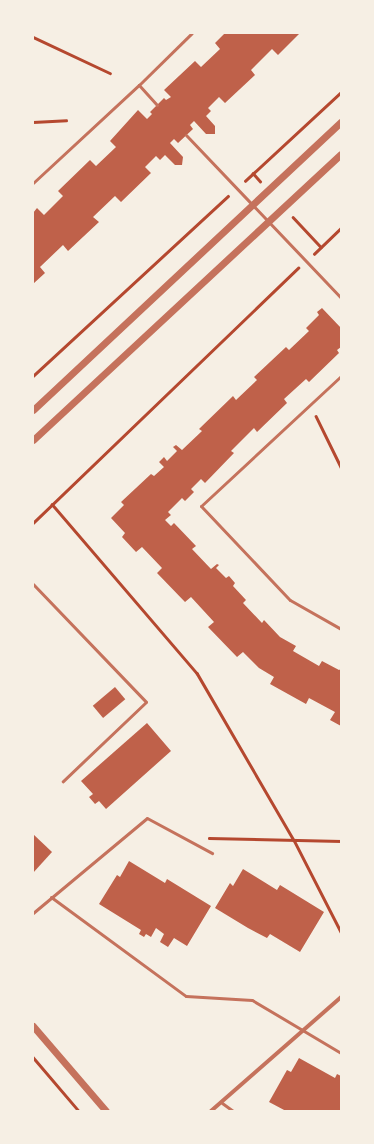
<!DOCTYPE html>
<html>
<head>
<meta charset="utf-8">
<style>
  body { margin:0 }
  #map { position:relative; width:374px; height:1144px; overflow:hidden; background:#f6efe4; font-family:Ubuntu,sans-serif }
  div>[style] { position:absolute }
  [style*='--x'] { left:calc(var(--x)*1px); top:calc(var(--y)*1px); width:calc(var(--w)*1px); rotate:calc(var(--a)*1deg) }
  .building>* { inset:0; background:#bf614a; transform-origin:0 0 }
  .path>* { height:2.5px; margin:-1.25px; padding:0 1.25px; transform-origin:1.25px; border-radius:1.25px; background:#b5482f }
  .service>* { height:3px; margin:-1.5px; padding:0 1.5px; transform-origin:1.5px; border-radius:1.5px; background:#c5725c }
  .minor>* { height:4px; margin:-2px; padding:0 2px; transform-origin:2px; border-radius:2px; background:#c5725c }
  .tertiary>* { height:7px; margin:-3.5px; padding:0 3.5px; transform-origin:3.5px; border-radius:3.5px; background:#c5725c }
  span { translate:-50% -50%; white-space:nowrap; text-align:center; line-height:1.15; -webkit-text-stroke:4px #f6efe4; paint-order:stroke }
  .frame { position:absolute; inset:0; border:34px solid #f6efe4; pointer-events:none }
</style>
</head>
<body>
<div id="map">
  <div class="building">
    <div style="clip-path:polygon(225px 33px,300px 33px,278px 55px,272px 49px,251px 70px,255px 75px,225px 103px,219px 97px,208px 108px,211px 111px,206px 116px,215px 126px,215px 134px,206px 134px,194px 121px,190px 125px,193px 129px,178px 143px,174px 139px,170px 143px,183px 157px,182px 165px,175px 165px,165px 155px,160px 160px,156px 156px,145px 167px,151px 173px,121px 202px,115px 196px,93px 217px,99px 222px,68px 251px,63px 245px,40px 267px,45px 273px,33px 284px,33px 213px,37px 208px,44px 215px,63px 196px,58px 191px,90px 160px,96px 166px,116px 147px,110px 141px,138px 110px,147px 119px,152px 114px,150px 112px,164px 98px,166px 100px,171px 97px,164px 90px,195px 61px,201px 67px,220px 49px,215px 43px)"></div>
    <div style="clip-path:polygon(322px 308px,341px 328px,341px 347px,337px 350px,339px 353px,309px 382px,306px 379px,284px 399px,287px 403px,257px 432px,254px 428px,231px 451px,234px 453px,205px 483px,201px 479px,191px 489px,194px 492px,185px 501px,182px 498px,168px 512px,171px 515px,165px 520px,171px 526px,174px 523px,196px 546px,192px 549px,211px 569px,217px 564px,219px 565px,216px 568px,226px 578px,229px 576px,235px 583px,233px 586px,246px 600px,243px 603px,262px 623px,264px 620px,280px 637px,296px 646px,293px 651px,319px 666px,322px 661px,339px 670px,341px 669px,341px 726px,330px 720px,335px 712px,309px 698px,306px 704px,270px 684px,274px 677px,259px 668px,243px 652px,237px 657px,208px 627px,214px 622px,191px 597px,185px 602px,157px 573px,162px 568px,142px 547px,136px 552px,122px 537px,125px 533px,111px 518px,124px 505px,121px 502px,151px 474px,154px 476px,164px 467px,159px 462px,164px 457px,167px 461px,177px 451px,173px 447px,176px 445px,182px 450px,202px 431px,199px 429px,233px 396px,236px 400px,257px 380px,254px 377px,286px 347px,289px 350px,309px 331px,306px 328px,319px 315px,317px 312px)"></div>
    <div style="left:115px;top:687px;width:16px;height:29px;rotate:50deg"></div>
    <div style="clip-path:polygon(147px 723px,171px 751px,106px 809px,99px 801px,95px 804px,89px 797px,93px 794px,81px 781px)"></div>
    <div style="clip-path:polygon(33px 834px,52px 852px,33px 873px)"></div>
    <div style="clip-path:polygon(129px 861px,165px 883px,167px 879px,211px 906px,187px 946px,174px 938px,168px 947px,160px 942px,164px 934px,156px 928px,151px 937px,146px 934px,144px 937px,139px 934px,141px 930px,99px 904px,117px 875px,120px 877px)"></div>
    <div style="clip-path:polygon(243px 869px,277px 890px,280px 885px,324px 912px,300px 952px,270px 934px,267px 938px,248px 928px,215px 908px,230px 883px,233px 886px)"></div>
    <div style="clip-path:polygon(299px 1058px,335px 1078px,337px 1074px,341px 1076px,341px 1111px,286px 1111px,269px 1102px,287px 1070px,291px 1072px)"></div>
  </div>
  <div class="path">
    <div style="--x:33;--y:37;--w:85;--a:25.1"></div>
    <div style="--x:33;--y:122;--w:33;--a:-3"></div>
    <div style="--x:253;--y:173;--w:11;--a:49"></div>
    <div style="--x:245;--y:181;--w:131;--a:-42.8"></div>
    <div style="--x:293;--y:217;--w:41;--a:47"></div>
    <div style="--x:314;--y:254;--w:37;--a:-44"></div>
    <div style="--x:33;--y:376;--w:265;--a:-42.7"></div>
    <div style="--x:316;--y:416;--w:57;--a:63.9"></div>
    <div style="--x:52;--y:504;--w:223;--a:49.4"></div>
    <div style="--x:197;--y:673;--w:193;--a:59.9"></div>
    <div style="--x:294;--y:840;--w:103;--a:62.9"></div>
    <div style="--x:33;--y:523;--w:368;--a:-43.9"></div>
    <div style="--x:209;--y:838;--w:132;--a:1.3"></div>
    <div style="--x:33;--y:1057;--w:71;--a:49.6"></div>
  </div>
  <div class="service">
    <div style="--x:157;--y:105;--w:27;--a:-132"></div>
    <div style="--x:139;--y:85;--w:74;--a:-44.5"></div>
    <div style="--x:186;--y:135;--w:225;--a:46.4"></div>
    <div style="--x:33;--y:183;--w:144;--a:-42.8"></div>
    <div style="--x:341;--y:376;--w:191;--a:137.1"></div>
    <div style="--x:201;--y:506;--w:129;--a:46.6"></div>
    <div style="--x:290;--y:600;--w:59;--a:29.6"></div>
    <div style="--x:33;--y:584;--w:163;--a:46.2"></div>
    <div style="--x:146;--y:702;--w:115;--a:136.4"></div>
    <div style="--x:51;--y:897;--w:167;--a:36.3"></div>
    <div style="--x:186;--y:996;--w:66;--a:3.5"></div>
    <div style="--x:252;--y:1000;--w:104;--a:30.8"></div>
    <div style="--x:33;--y:913;--w:148;--a:-39.8"></div>
    <div style="--x:147;--y:818;--w:74;--a:28.3"></div>
    <div style="--x:222;--y:1103;--w:14;--a:36"></div>
  </div>
  <div class="minor">
    <div style="--x:211;--y:1111;--w:173;--a:-41.2"></div>
  </div>
  <div class="tertiary">
    <div style="--x:33;--y:410;--w:422;--a:-43.1"></div>
    <div style="--x:33;--y:440;--w:420;--a:-42.9"></div>
    <div style="--x:33;--y:1026;--w:112;--a:49.3"></div>
  </div>
  <div class="frame"></div>
</div>
</body>
</html>
